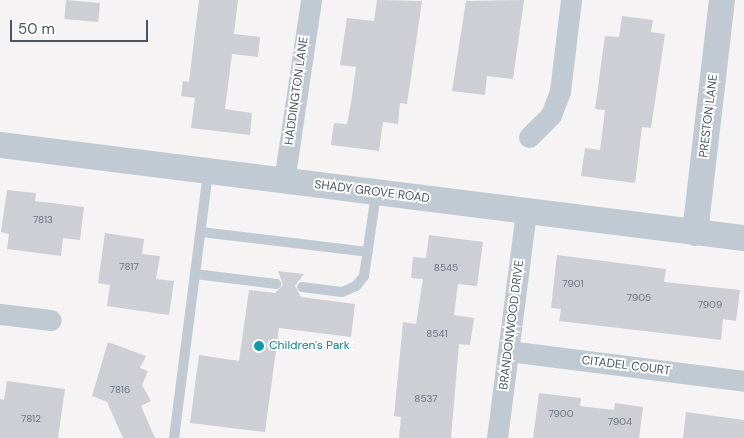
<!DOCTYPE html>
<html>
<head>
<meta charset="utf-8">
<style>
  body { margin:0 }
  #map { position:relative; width:744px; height:438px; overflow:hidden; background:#f5f3f3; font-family:"DM Sans",sans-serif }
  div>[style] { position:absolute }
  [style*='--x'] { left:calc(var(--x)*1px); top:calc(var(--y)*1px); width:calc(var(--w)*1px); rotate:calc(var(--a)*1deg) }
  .building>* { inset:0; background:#cdcfd5; transform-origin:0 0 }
  .service>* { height:10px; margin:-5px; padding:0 5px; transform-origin:5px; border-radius:5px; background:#c1cad2 }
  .minor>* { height:21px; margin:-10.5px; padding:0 10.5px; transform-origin:10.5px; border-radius:10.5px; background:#c1cad2 }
  .tertiary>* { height:26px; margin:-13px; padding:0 13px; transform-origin:13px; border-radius:13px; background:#c1cad2 }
  .dots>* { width:14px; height:14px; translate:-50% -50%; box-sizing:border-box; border:2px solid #fff; border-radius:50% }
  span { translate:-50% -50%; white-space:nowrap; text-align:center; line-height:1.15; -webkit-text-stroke:4px #fff; paint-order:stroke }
  .number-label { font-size:10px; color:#6b747e }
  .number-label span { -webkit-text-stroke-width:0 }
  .street-label { font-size:12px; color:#4a5661 }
  .culture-label { font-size:12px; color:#0d838f }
  .left { translate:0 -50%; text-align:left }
  .scale { position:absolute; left:10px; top:20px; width:138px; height:22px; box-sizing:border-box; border:2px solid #4a5661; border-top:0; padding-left:6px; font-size:15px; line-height:18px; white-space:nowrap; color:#4a5661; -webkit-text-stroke:4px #fff; paint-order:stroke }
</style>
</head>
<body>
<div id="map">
  <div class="building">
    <div style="left:66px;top:0;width:34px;height:19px;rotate:5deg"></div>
    <div style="clip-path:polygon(199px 0,238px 0,234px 34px,260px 37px,258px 57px,232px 54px,225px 109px,252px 113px,250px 135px,191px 128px,195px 98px,181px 96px,183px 81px,189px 82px)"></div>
    <div style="clip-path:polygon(377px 0,422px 1px,407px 104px,400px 103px,398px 124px,383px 122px,379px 151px,331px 145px,334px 123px,347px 124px,351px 103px,356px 67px,340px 65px,347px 18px,374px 21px)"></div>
    <div style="clip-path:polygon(524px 0,513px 79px,487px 76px,485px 95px,452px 91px,466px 1px)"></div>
    <div style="clip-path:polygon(622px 16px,653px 20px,651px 32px,665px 34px,651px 128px,642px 127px,635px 183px,581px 176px,585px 148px,600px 150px,605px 110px,595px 109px,605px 36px,619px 37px)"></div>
    <div style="clip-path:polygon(7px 190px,36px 193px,35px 201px,84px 207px,80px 240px,63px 238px,61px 256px,7px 249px,9px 234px,1px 232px)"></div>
    <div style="clip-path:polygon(105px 233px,144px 239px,142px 254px,160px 256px,156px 279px,174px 281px,169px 315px,107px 306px,110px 285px,98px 283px)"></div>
    <div style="clip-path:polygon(429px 235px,483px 242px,477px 286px,458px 284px,454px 315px,474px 318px,470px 345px,459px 344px,451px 438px,399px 438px,401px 417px,394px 416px,403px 322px,416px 324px,423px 279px,411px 278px,413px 257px,426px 258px)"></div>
    <div style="clip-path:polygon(557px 255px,666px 269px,664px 282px,740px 290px,736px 321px,723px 319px,721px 340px,559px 321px,561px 309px,551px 308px)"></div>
    <div style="clip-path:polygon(278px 271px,304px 274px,295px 286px,301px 297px,355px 304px,351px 337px,279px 328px,265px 432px,190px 423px,199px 355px,239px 361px,249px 290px,275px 293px,283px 285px)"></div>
    <div style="clip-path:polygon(108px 342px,146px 356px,140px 368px,148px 371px,142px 385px,151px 401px,141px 406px,155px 438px,123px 438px,107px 402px,92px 396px)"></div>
    <div style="clip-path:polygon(7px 381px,65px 389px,58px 438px,0 438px,0 399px,4px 400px)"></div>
    <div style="clip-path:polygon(539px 393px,581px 398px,580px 406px,614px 410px,615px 403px,643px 407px,639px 438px,533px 438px)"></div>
    <div style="clip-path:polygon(686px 412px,744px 420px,744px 438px,683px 438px)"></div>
  </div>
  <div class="service">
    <div style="--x:201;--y:232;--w:168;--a:6.8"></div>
    <div style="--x:195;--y:274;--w:82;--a:7"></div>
    <div style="--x:302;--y:287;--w:40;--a:7.1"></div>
    <div style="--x:342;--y:292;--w:15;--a:-23"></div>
    <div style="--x:356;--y:286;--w:13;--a:-51"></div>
    <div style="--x:364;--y:276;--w:83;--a:-81.7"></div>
    <div style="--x:174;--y:438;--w:267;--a:-82.7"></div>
  </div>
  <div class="minor">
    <div style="--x:529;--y:137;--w:31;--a:-45"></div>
    <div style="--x:551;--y:115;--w:26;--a:-69"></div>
    <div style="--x:560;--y:91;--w:92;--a:-83.1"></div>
    <div style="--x:284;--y:181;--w:183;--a:-81.5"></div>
    <div style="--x:0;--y:314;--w:51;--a:6.7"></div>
    <div style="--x:508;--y:351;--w:238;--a:7.2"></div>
    <div style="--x:497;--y:438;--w:229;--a:-82.7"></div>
  </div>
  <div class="tertiary">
    <div style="--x:0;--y:145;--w:750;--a:7.13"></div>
    <div style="--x:695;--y:233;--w:235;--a:-83.4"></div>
  </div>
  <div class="dots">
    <div style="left:259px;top:346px;background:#0f9aa8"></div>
  </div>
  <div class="number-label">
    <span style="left:43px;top:220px">7813</span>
    <span style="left:129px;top:267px">7817</span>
    <span style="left:446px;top:268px">8545</span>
    <span style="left:573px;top:284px">7901</span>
    <span style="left:639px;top:298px">7905</span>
    <span style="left:710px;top:305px">7909</span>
    <span style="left:437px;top:334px">8541</span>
    <span style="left:120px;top:390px">7816</span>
    <span style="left:426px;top:399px">8537</span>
    <span style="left:561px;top:414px">7900</span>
    <span style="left:31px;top:419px">7812</span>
    <span style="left:620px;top:422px">7904</span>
  </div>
  <div class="street-label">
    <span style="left:297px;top:91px;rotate:-82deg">HADDINGTON LANE</span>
    <span style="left:709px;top:116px;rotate:-83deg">PRESTON LANE</span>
    <span style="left:372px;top:192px;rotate:7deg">SHADY GROVE ROAD</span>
    <span style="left:512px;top:325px;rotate:-83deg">BRANDONWOOD DRIVE</span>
    <span style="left:626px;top:366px;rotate:7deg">CITADEL COURT</span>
  </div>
  <div class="culture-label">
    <span class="left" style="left:269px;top:346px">Children's Park</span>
  </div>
  <div class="scale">50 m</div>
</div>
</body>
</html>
